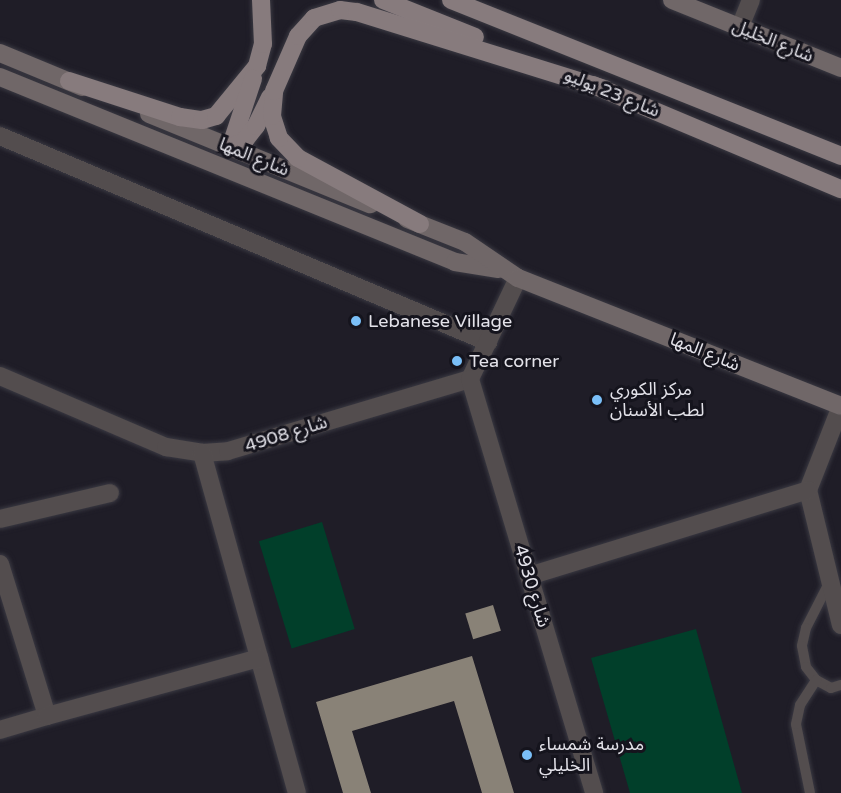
<!DOCTYPE html>
<html>
<head>
<meta charset="utf-8">
<style>
  body { margin:0 }
  #map { position:relative; width:841px; height:793px; overflow:hidden; background:#1f1d27; font-family:"Varela Round","Noto Sans Arabic",sans-serif }
  div>[style] { position:absolute }
  [style*='--x'] { left:calc(var(--x)*1px); top:calc(var(--y)*1px); width:calc(var(--w)*1px); rotate:calc(var(--a)*1deg) }
  .green>* { inset:0; background:#013f2a; transform-origin:0 0 }
  .building>* { inset:0; background:#898277; transform-origin:0 0 }
  .roads { filter:drop-shadow(0 0 2px #3a3942) drop-shadow(0 0 2px #3a3942) }
  .lane>* { height:10px; margin:-5px; padding:0 5px; transform-origin:5px; border-radius:5px; background:#534d4e }
  .street>* { height:18px; margin:-9px; padding:0 9px; transform-origin:9px; border-radius:9px; background:#534d4e }
  .secondary>* { height:18px; margin:-9px; padding:0 9px; transform-origin:9px; border-radius:9px; background:#706768 }
  .primary>* { height:18px; margin:-9px; padding:0 9px; transform-origin:9px; border-radius:9px; background:#877b7d }
  .dots>* { width:16px; height:16px; translate:-50% -50%; box-sizing:border-box; border:3px solid #15141d; border-radius:50% }
  span { translate:-50% -50%; white-space:nowrap; text-align:center; line-height:1.15; -webkit-text-stroke:6px #15141d; paint-order:stroke }
  .street-label { font-size:18px; color:#e3e2e9 }
  .poi-label { font-size:18px; color:#e3e2e9 }
  .left { translate:0 -50%; text-align:left }
</style>
</head>
<body>
<div id="map">
  <div class="green">
    <div style="left:322px;top:522px;width:112px;height:66px;rotate:73deg"></div>
    <div style="clip-path:polygon(696px 629px,742px 793px,630px 793px,591px 658px)"></div>
  </div>
  <div class="building">
    <div style="left:493px;top:605px;width:27px;height:29px;rotate:73deg"></div>
    <div style="clip-path:polygon(472px 656px,514px 793px,482px 793px,454px 701px,352px 731px,371px 793px,343px 793px,316px 702px)"></div>
  </div>
  <div class="roads">
    <div class="lane">
      <div style="--x:830;--y:581;--w:53;--a:117.1"></div>
      <div style="--x:806;--y:628;--w:18;--a:103"></div>
      <div style="--x:802;--y:646;--w:21;--a:79"></div>
      <div style="--x:806;--y:667;--w:16;--a:52"></div>
      <div style="--x:816;--y:680;--w:17;--a:28"></div>
      <div style="--x:831;--y:688;--w:10;--a:-17"></div>
      <div style="--x:810;--y:793;--w:70;--a:-101.5"></div>
      <div style="--x:796;--y:724;--w:19;--a:-78"></div>
      <div style="--x:800;--y:705;--w:30;--a:-57"></div>
    </div>
    <div class="street">
      <div style="--x:740;--y:27;--w:29;--a:-68"></div>
      <div style="--x:0;--y:136;--w:530;--a:22.89"></div>
      <div style="--x:0;--y:376;--w:181;--a:23.2"></div>
      <div style="--x:166;--y:447;--w:36;--a:9"></div>
      <div style="--x:202;--y:453;--w:26;--a:-4"></div>
      <div style="--x:228;--y:451;--w:252;--a:-16.6"></div>
      <div style="--x:470;--y:379;--w:112;--a:-64.6"></div>
      <div style="--x:470;--y:379;--w:432;--a:73.3"></div>
      <div style="--x:841;--y:406;--w:90;--a:111.4"></div>
      <div style="--x:808;--y:490;--w:139;--a:76.3"></div>
      <div style="--x:202;--y:453;--w:353;--a:74.4"></div>
      <div style="--x:0;--y:519;--w:113;--a:-13.3"></div>
      <div style="--x:0;--y:564;--w:159;--a:72.8"></div>
      <div style="--x:47;--y:716;--w:49;--a:163.4"></div>
      <div style="--x:529;--y:576;--w:292;--a:-17.1"></div>
      <div style="--x:47;--y:716;--w:220;--a:-15.3"></div>
    </div>
    <div class="secondary">
      <div style="--x:672;--y:0;--w:182;--a:21.9"></div>
      <div style="--x:0;--y:53;--w:89;--a:22.5"></div>
      <div style="--x:0;--y:77;--w:491;--a:22.1"></div>
      <div style="--x:455;--y:262;--w:44;--a:9.2"></div>
      <div style="--x:149;--y:114;--w:239;--a:22.2"></div>
      <div style="--x:407;--y:219;--w:62;--a:21.6"></div>
      <div style="--x:465;--y:242;--w:64;--a:34.2"></div>
      <div style="--x:518;--y:278;--w:347;--a:21.6"></div>
    </div>
    <div class="primary">
      <div style="--x:383;--y:0;--w:99;--a:21.9"></div>
      <div style="--x:451;--y:0;--w:420;--a:21.8"></div>
      <div style="--x:69;--y:81;--w:117;--a:18"></div>
      <div style="--x:180;--y:117;--w:22;--a:8"></div>
      <div style="--x:202;--y:120;--w:15;--a:-16"></div>
      <div style="--x:216;--y:116;--w:65;--a:-50.6"></div>
      <div style="--x:257;--y:66;--w:23;--a:-75"></div>
      <div style="--x:263;--y:44;--w:44;--a:-92.6"></div>
      <div style="--x:593;--y:85;--w:269;--a:22.8"></div>
      <div style="--x:230;--y:148;--w:73;--a:-71.6"></div>
      <div style="--x:230;--y:148;--w:17;--a:-28"></div>
      <div style="--x:245;--y:140;--w:18;--a:-52"></div>
      <div style="--x:256;--y:126;--w:32;--a:-64"></div>
      <div style="--x:420;--y:224;--w:139;--a:-151.6"></div>
      <div style="--x:298;--y:158;--w:28;--a:-134"></div>
      <div style="--x:279;--y:138;--w:23;--a:-108"></div>
      <div style="--x:272;--y:116;--w:25;--a:-85"></div>
      <div style="--x:274;--y:91;--w:60;--a:-66.4"></div>
      <div style="--x:298;--y:36;--w:24;--a:-48"></div>
      <div style="--x:314;--y:18;--w:27;--a:-17"></div>
      <div style="--x:340;--y:10;--w:17;--a:7"></div>
      <div style="--x:357;--y:12;--w:259;--a:17.3"></div>
    </div>
  </div>
  <div class="dots">
    <div style="left:356px;top:321px;background:#7abff8"></div>
    <div style="left:457px;top:361px;background:#7abff8"></div>
    <div style="left:597px;top:400px;background:#7abff8"></div>
    <div style="left:527px;top:755px;background:#7abff8"></div>
  </div>
  <div class="street-label">
    <span style="left:773px;top:41px;rotate:22deg">شارع الخليل</span>
    <span style="left:612px;top:93px;rotate:22deg">شارع 23 يوليو</span>
    <span style="left:254px;top:157px;rotate:22deg">شارع المها</span>
    <span style="left:705px;top:352px;rotate:22deg">شارع المها</span>
    <span style="left:286px;top:434px;rotate:-17deg">4908 شارع</span>
    <span style="left:532px;top:586px;rotate:73deg">4930 شارع</span>
  </div>
  <div class="poi-label">
    <span class="left" style="left:368px;top:321px">Lebanese Village</span>
    <span class="left" style="left:469px;top:361px">Tea corner</span>
    <span class="left" style="left:610px;top:400px">مركز الكوري<br>لطب الأسنان</span>
    <span class="left" style="left:539px;top:755px">مدرسة شمساء<br>الخليلي</span>
  </div>
</div>
</body>
</html>
